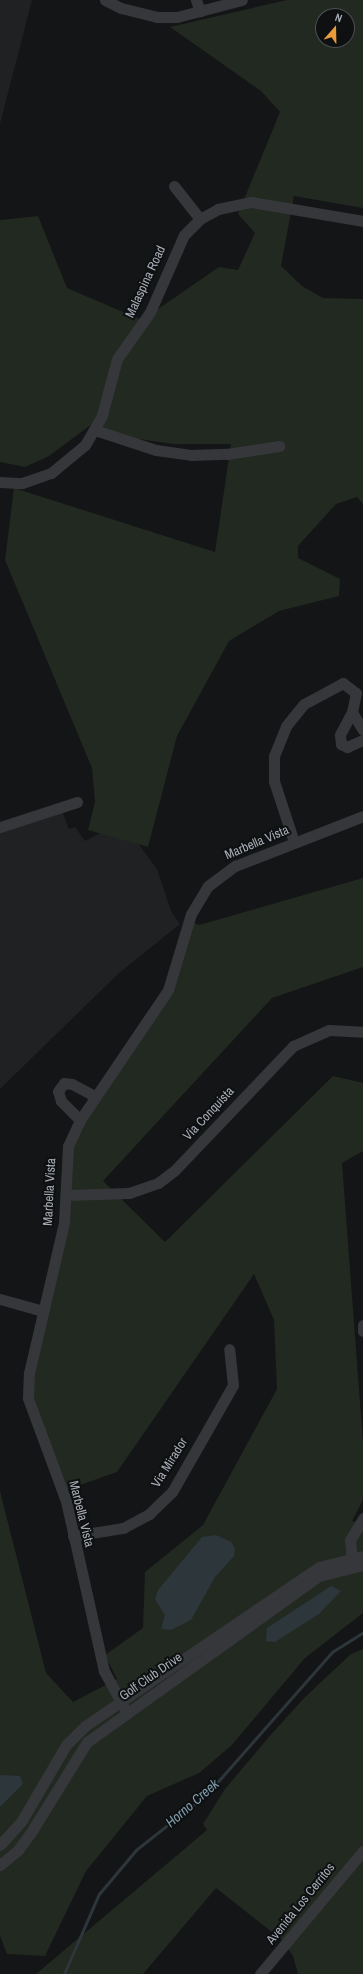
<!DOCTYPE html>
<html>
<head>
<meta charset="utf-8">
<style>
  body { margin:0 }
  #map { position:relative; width:363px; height:1974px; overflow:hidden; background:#141516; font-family:"Archivo Narrow",sans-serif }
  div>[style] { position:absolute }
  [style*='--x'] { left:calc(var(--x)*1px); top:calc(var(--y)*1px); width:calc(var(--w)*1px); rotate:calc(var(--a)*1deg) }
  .built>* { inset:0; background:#202123 }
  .green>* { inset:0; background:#212921 }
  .water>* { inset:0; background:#2d363b }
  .stream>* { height:2.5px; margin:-1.25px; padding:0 1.25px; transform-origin:1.25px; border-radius:1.25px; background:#2d363b }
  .minor>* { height:11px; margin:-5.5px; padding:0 5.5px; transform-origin:5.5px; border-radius:5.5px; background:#36373b }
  span { translate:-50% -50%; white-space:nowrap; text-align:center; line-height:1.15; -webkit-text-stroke:4px #0f1011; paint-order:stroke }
  .street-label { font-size:13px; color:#a7adb6 }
  .water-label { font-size:14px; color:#7f9eaf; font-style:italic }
  .north { position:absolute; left:315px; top:8px; width:40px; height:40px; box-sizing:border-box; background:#0f1011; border:1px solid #4c4f53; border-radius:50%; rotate:20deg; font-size:11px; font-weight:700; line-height:16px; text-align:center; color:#a7adb6 }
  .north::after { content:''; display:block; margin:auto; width:14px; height:18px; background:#e89c3b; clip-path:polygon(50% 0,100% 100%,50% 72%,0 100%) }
</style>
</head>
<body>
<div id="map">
  <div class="built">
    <div style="clip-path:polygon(0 0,32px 0,0 124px)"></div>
    <div style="clip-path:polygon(62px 811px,69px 829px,75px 827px,85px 841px,104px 831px,137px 842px,157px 869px,171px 911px,180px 924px,119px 973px,0 1089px,0 832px)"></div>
  </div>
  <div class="green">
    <div style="clip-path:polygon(evenodd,287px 0,363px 0,363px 208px,294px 196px,281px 266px,302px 286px,323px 298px,363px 299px,363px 504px,357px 497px,336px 504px,298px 546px,298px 558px,340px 579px,339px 596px,279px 611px,229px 641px,177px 736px,148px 847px,88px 830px,95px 802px,92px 768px,5px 560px,14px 488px,215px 552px,231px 444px,174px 444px,124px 437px,92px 424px,49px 456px,25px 467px,0 462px,0 220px,38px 216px,67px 288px,142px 320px,219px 267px,238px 270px,255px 233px,238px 214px,280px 112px,261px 91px,170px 27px,287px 0,323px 16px,347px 16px,347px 40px,323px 40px,323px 16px)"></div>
    <div style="clip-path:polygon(363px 878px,363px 967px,272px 998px,103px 1181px,165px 1242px,333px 1076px,363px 1083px,363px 1151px,342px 1163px,363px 1442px,363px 1500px,352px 1521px,363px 1524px,363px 1613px,305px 1658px,231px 1746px,199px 1773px,147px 1796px,86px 1871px,45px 1956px,7px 1954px,0 1936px,0 1491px,46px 1673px,73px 1702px,117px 1679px,105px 1655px,143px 1628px,145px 1572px,203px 1525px,277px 1389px,274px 1320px,254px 1274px,117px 1472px,63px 1491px,28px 1398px,64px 1222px,68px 1146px,168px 990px,189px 921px,199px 925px)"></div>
    <div style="clip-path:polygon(363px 1649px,363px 1974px,298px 1974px,293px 1956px,282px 1940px,216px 1888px,143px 1974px,36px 1974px,207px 1830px,203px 1824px,225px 1789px,268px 1738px,304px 1698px,351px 1654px)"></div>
  </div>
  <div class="water">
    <div style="clip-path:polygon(216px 1535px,231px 1542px,235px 1548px,234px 1556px,215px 1577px,191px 1620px,171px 1630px,161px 1629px,165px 1615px,155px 1599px,158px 1590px,202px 1537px)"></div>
    <div style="clip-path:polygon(331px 1586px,341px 1591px,319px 1614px,275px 1642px,266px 1641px,267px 1628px)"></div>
    <div style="clip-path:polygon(0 1775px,20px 1776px,23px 1784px,0 1807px)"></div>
  </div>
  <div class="stream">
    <div style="--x:64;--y:1974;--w:87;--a:-66.4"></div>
    <div style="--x:99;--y:1894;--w:57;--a:-49.9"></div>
    <div style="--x:136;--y:1850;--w:90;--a:-38.3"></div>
    <div style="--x:207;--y:1794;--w:189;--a:-48.6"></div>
    <div style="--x:332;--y:1652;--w:36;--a:-32"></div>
  </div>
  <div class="minor">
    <div style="--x:105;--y:0;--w:18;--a:27"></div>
    <div style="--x:121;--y:8;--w:37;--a:14"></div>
    <div style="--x:157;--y:17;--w:20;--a:0"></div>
    <div style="--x:177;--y:17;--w:67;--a:-14.7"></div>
    <div style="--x:196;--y:0;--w:12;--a:70"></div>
    <div style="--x:174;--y:186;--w:42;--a:51.8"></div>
    <div style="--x:95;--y:430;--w:64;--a:18.2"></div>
    <div style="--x:156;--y:450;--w:35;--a:8"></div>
    <div style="--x:191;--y:455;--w:36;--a:-2"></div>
    <div style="--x:227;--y:454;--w:53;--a:-8.7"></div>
    <div style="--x:0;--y:482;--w:22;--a:3"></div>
    <div style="--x:22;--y:483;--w:31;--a:-19"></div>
    <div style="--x:51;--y:473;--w:44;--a:-39.5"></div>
    <div style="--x:85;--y:445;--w:34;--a:-60"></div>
    <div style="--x:102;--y:415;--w:58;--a:-75"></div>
    <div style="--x:117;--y:359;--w:57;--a:-54.9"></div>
    <div style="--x:150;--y:312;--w:84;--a:-66.2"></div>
    <div style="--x:184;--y:235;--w:23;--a:-45"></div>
    <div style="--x:200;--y:219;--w:21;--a:-29"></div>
    <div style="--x:218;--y:209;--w:34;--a:-12"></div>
    <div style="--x:251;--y:202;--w:114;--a:9.6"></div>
    <div style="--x:352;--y:712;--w:21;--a:59"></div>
    <div style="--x:0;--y:827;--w:81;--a:-18"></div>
    <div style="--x:294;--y:842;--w:64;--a:-108.2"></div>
    <div style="--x:274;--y:781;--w:25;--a:-90"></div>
    <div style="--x:274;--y:756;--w:32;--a:-68"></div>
    <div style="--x:286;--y:726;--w:28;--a:-51"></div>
    <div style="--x:304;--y:704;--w:44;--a:-28.3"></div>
    <div style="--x:343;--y:683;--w:16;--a:38"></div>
    <div style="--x:356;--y:693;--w:19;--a:102"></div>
    <div style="--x:352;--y:712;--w:26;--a:118"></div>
    <div style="--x:340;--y:735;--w:9;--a:84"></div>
    <div style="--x:341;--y:744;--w:7;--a:27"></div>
    <div style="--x:347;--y:747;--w:17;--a:-24"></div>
    <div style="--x:80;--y:1120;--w:27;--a:-135"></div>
    <div style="--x:61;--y:1101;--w:10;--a:-107"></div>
    <div style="--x:58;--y:1091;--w:10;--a:-53"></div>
    <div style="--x:64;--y:1083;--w:8;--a:7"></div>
    <div style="--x:72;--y:1084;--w:27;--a:28"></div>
    <div style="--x:66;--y:1195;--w:63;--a:-1.8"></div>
    <div style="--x:129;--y:1193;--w:31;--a:-19"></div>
    <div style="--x:158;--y:1183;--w:20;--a:-37"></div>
    <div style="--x:174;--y:1171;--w:173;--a:-46.4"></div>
    <div style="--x:293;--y:1046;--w:39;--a:-24"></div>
    <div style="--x:329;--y:1030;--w:34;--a:3"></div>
    <div style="--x:0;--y:1299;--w:45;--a:15.6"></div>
    <div style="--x:363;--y:1325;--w:6;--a:90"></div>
    <div style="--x:73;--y:1536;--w:51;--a:-9.1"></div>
    <div style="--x:123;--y:1528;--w:30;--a:-28"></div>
    <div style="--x:149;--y:1514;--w:32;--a:-44"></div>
    <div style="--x:172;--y:1492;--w:123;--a:-60.3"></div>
    <div style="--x:233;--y:1385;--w:36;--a:-96"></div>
    <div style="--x:352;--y:1562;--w:22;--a:-95"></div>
    <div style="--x:350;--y:1540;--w:26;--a:-59"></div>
    <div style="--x:126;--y:1711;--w:46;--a:-118.8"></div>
    <div style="--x:104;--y:1671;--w:174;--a:-102.6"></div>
    <div style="--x:66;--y:1501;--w:110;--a:-110.3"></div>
    <div style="--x:28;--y:1398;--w:25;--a:-88"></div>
    <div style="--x:29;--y:1373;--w:155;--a:-76.9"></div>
    <div style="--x:64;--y:1222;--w:76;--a:-87"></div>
    <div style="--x:68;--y:1146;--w:29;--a:-65"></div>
    <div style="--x:80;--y:1120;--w:157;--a:-55.9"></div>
    <div style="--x:168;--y:990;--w:79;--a:-73.2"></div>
    <div style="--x:191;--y:914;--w:33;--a:-59"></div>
    <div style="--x:208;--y:886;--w:34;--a:-37"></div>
    <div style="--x:235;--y:866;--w:137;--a:-21.3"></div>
    <div style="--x:0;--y:1845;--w:31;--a:-48"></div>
    <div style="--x:21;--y:1822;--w:89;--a:-59.7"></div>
    <div style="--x:66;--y:1745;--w:27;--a:-45"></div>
    <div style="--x:85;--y:1726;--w:283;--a:-34.2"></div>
    <div style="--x:319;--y:1567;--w:45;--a:-14"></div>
    <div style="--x:0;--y:1865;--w:23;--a:-40"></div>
    <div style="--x:18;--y:1850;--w:26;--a:-54"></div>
    <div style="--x:33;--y:1829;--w:102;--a:-58.2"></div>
    <div style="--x:87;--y:1742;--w:285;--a:-35.6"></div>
    <div style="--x:319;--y:1576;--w:45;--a:-14"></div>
    <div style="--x:260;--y:1974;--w:160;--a:-50.1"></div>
  </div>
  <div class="street-label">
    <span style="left:146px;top:282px;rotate:-65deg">Malaspina Road</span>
    <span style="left:257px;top:843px;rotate:-23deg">Marbella Vista</span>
    <span style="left:209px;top:1114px;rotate:-47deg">Via Conquista</span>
    <span style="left:50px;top:1192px;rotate:-87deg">Marbella Vista</span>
    <span style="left:170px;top:1463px;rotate:-58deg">Via Mirador</span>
    <span style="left:81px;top:1514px;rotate:76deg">Marbella Vista</span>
    <span style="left:151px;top:1677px;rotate:-35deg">Golf Club Drive</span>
    <span style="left:301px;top:1904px;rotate:-51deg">Avenida Los Cerritos</span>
  </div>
  <div class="water-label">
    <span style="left:192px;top:1803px;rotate:-41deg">Horno Creek</span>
  </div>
  <div class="north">N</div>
</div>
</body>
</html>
